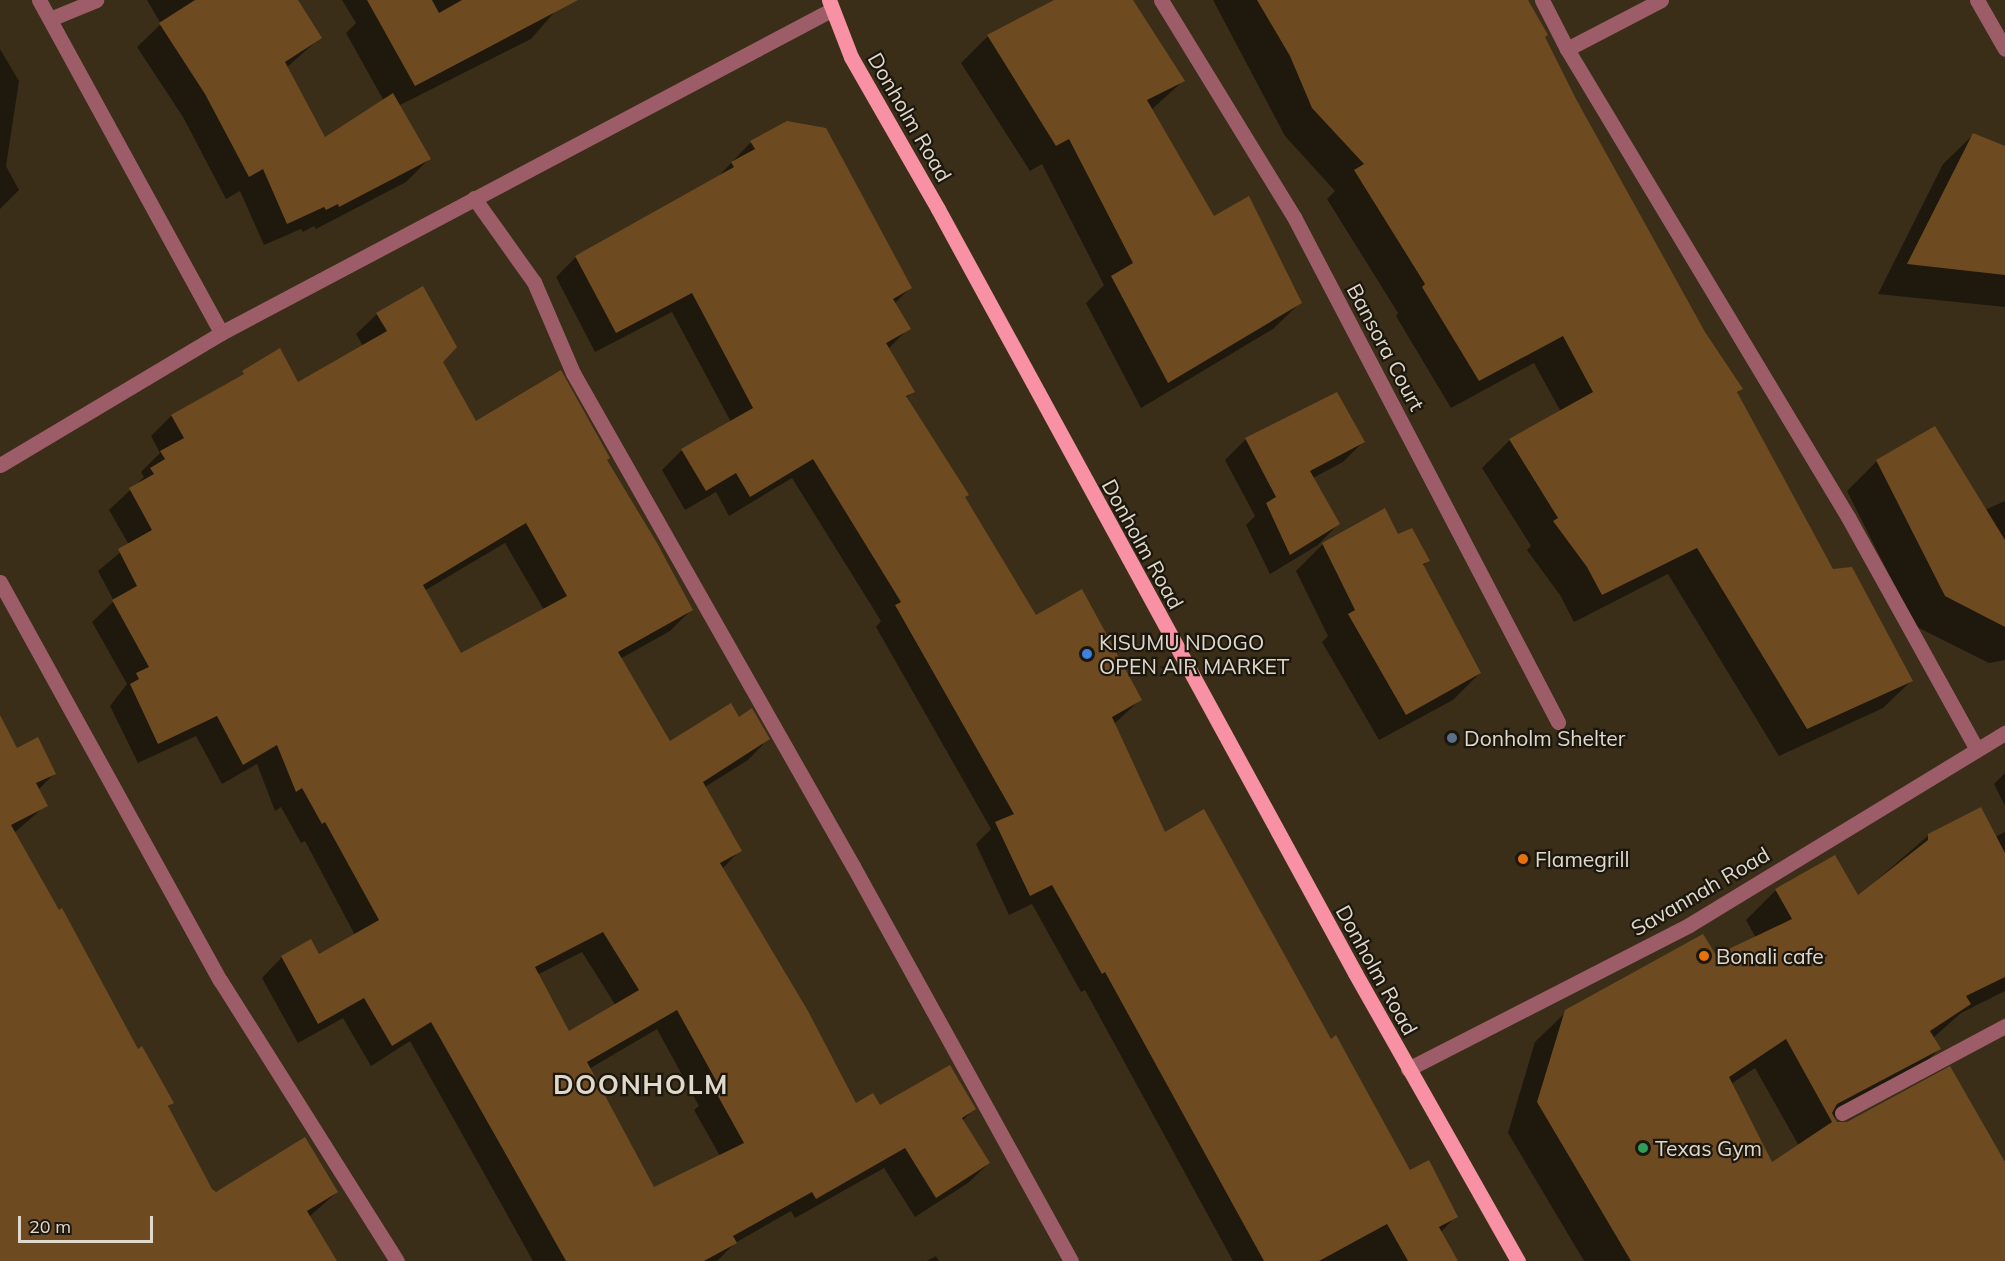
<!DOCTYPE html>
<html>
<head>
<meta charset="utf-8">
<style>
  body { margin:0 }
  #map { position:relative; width:2005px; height:1261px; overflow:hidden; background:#3a2e18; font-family:Mulish,sans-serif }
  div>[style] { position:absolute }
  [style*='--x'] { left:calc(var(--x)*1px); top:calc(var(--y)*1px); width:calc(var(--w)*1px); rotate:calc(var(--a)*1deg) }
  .shadow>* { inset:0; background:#0007 }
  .building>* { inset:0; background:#6e4a21 }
  .minor>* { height:15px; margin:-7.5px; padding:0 7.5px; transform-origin:7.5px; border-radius:7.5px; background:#9c5d68 }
  .major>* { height:15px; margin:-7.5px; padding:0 7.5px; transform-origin:7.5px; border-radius:7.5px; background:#f891a3 }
  .dots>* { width:16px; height:16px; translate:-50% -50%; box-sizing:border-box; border:3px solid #1c170e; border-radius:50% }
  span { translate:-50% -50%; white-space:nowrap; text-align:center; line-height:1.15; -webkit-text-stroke:4.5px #1c170e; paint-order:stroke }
  .street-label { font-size:21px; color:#e0d8cb }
  .poi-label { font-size:21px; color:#e0d8cb }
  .left { translate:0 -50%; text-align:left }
  .district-label { font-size:27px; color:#e0d8cb; font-weight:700; letter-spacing:1.5px }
  .scale { position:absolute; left:18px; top:1216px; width:135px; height:27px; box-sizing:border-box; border:3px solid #e0d8cb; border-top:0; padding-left:8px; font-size:18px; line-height:21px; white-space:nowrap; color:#e0d8cb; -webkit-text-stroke:4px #1c170e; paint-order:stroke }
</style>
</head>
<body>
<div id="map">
  <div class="shadow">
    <div style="clip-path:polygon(147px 0,296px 0,320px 38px,286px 68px,324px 139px,384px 101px,346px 33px,356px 23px,342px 0,565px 0,531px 39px,398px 106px,429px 159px,406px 182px,316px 229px,314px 226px,303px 232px,301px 229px,264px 245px,240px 191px,226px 199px,183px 117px,137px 47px,161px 24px)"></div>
    <div style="clip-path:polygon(1058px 0,1131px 0,1183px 81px,1151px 110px,1213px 218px,1300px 303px,1273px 329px,1141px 408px,1086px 303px,1104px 285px,1042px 164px,1030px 171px,961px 63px,987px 37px)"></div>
    <div style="clip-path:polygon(1213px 0,1526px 0,1574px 100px,1704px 332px,1741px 389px,1736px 394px,1832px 571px,1911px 681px,1883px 708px,1779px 756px,1668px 574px,1574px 622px,1560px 595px,1527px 550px,1531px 546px,1482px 468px,1510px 440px,1561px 412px,1534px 363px,1451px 408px,1396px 316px,1398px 313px,1327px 199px,1335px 191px,1285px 136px)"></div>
    <div style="clip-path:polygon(0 49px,19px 81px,6px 166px,19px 190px,0 209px)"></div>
    <div style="clip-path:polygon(1973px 135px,2005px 148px,2005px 307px,1878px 294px,1943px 164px)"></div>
    <div style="clip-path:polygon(751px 142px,910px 288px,894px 304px,909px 328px,889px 348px,913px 391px,906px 398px,1035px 617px,1140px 700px,1114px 724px,1165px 835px,1330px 1041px,1409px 1172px,1456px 1216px,1441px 1232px,1457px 1261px,1233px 1261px,1085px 990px,1081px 992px,1032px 904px,1009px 915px,976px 844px,991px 829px,876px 627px,881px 621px,792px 478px,729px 516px,716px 492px,685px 510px,662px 470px,682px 450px,731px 422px,672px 312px,595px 352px,556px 277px,576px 257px,717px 178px)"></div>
    <div style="clip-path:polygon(evenodd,377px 314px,441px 362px,475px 423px,605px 461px,691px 610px,670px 631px,620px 659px,670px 743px,739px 719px,768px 739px,748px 760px,705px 787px,740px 850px,722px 869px,856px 1105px,974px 1109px,962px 1121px,989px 1163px,968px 1183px,915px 1217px,884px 1168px,795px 1218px,791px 1211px,735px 1243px,717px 1261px,533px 1261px,410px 1041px,371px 1066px,343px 1018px,298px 1043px,262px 978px,282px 957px,318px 956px,355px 935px,305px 841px,301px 843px,281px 807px,275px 811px,257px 764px,222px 784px,196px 736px,138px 763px,110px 706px,127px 684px,92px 622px,114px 601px,98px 571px,129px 545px,109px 510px,144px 477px,141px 472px,160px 453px,151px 436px,171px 416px,232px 383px,279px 350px,298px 384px,363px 346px,356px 334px,377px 314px,505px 543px,544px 610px,461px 655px,424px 591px,505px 543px,377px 314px,582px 952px,616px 1006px,569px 1033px,537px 975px,582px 952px,377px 314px,657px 1029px,699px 1106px,694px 1110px,720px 1156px,653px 1189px,589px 1069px,657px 1029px)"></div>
    <div style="clip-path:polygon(1246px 439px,1363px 442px,1343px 462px,1313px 478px,1338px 524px,1318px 545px,1270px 574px,1246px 525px,1255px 516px,1225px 460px)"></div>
    <div style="clip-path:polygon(1877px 461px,1985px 510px,2005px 501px,2005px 660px,1989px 663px,1915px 626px,1847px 491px)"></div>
    <div style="clip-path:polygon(1323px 544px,1428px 560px,1423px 566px,1480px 673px,1453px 700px,1379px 740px,1322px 642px,1328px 636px,1296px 571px)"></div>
    <div style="clip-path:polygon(0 759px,54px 774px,38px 790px,46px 805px,14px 833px,137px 1051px,172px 1103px,167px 1108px,210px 1190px,216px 1193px,337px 1192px,309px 1217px,323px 1261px,0 1261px)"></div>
    <div style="clip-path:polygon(2005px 773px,2005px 806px,1994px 784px)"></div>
    <div style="clip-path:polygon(evenodd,2005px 832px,2005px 991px,1961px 1013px,1933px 1038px,1939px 1049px,1909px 1079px,1834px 1119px,1837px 1123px,2005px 1163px,2005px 1261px,1584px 1261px,1508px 1133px,1535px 1042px,1566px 1012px,1715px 957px,1756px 938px,1746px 920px,1776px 890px,1857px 897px,1929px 835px,1995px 837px,2005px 832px,1755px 1068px,1799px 1146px,1772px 1164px,1731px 1084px,1755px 1068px)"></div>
    <div style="clip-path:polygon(936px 1256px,939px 1261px,927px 1261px)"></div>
  </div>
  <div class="building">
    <div style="clip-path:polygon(195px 0,298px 0,322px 38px,285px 62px,325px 137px,393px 93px,431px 159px,339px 207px,338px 204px,326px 210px,324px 207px,287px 224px,263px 169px,249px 177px,205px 94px,159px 23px)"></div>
    <div style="clip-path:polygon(367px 0,432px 0,439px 13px,462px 0,578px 0,415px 86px)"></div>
    <div style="clip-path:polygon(1054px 0,1133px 0,1185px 81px,1147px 100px,1214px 216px,1249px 196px,1302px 303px,1168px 383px,1111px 276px,1133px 263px,1069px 139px,1056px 146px,987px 35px)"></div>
    <div style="clip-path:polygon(1257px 0,1528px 0,1548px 35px,1545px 37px,1576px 99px,1705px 332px,1743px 389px,1737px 392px,1833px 569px,1852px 567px,1913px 681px,1807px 729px,1697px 548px,1602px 595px,1587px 567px,1553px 521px,1558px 518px,1509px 439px,1593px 392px,1563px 336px,1479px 381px,1422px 287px,1425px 284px,1354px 170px,1364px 164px,1312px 108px,1290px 56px)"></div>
    <div style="clip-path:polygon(787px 121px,826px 128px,912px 288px,893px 299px,911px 329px,886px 343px,915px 392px,906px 396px,969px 495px,965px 497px,1036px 615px,1082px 589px,1142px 700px,1112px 717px,1165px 832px,1204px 809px,1331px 1039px,1336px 1035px,1410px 1170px,1429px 1160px,1458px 1217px,1439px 1227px,1458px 1261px,1408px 1261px,1387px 1224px,1319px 1261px,1264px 1261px,1105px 972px,1102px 974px,1052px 885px,1030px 896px,995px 822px,1014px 814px,895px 605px,901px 602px,813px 459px,750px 497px,736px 473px,706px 491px,681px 449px,753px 408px,692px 293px,616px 333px,575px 256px,734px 167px,731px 162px,755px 149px,750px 141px)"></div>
    <div style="clip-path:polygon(1973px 133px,2005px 146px,2005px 275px,1907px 264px)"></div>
    <div style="clip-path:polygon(evenodd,423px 286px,457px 347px,443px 362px,476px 421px,561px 370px,610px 458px,607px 460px,657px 543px,693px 610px,618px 652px,670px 741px,731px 703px,739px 717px,752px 708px,770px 739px,703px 782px,742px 851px,720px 863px,808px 1011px,856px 1103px,873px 1093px,880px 1105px,950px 1065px,976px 1109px,962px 1118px,990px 1163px,936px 1198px,905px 1148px,816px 1199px,812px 1192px,733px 1236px,737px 1243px,704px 1261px,566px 1261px,431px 1022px,392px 1046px,364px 998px,318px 1024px,281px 956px,311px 939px,319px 954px,379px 920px,325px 822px,322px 824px,302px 788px,296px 792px,277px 745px,243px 765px,217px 716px,158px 744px,130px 684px,139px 679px,136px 673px,149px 667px,112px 600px,137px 586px,118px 549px,152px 530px,129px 488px,154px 474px,150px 468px,165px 459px,160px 451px,184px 438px,171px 415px,244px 374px,242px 371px,280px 348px,298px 382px,387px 331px,376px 313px,423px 286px,526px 523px,567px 596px,461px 653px,423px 585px,526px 523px,423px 286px,603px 932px,639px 990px,569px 1031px,535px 967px,603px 932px,423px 286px,677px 1010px,719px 1086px,714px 1089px,744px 1143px,654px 1187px,587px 1062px,677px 1010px)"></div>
    <div style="clip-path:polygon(1337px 392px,1365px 442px,1310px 471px,1340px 524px,1290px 555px,1266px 503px,1276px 497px,1245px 438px)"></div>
    <div style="clip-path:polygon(1935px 426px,2005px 540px,2005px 627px,1945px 596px,1876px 460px)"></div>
    <div style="clip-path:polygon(1385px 508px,1398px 534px,1412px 528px,1430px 561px,1423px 564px,1481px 673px,1406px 715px,1348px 614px,1355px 610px,1322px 543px)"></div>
    <div style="clip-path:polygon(0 715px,17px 748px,38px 737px,56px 774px,36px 783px,48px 806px,11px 825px,59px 910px,62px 908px,138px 1049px,142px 1046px,174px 1103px,168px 1106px,212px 1189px,216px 1192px,305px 1137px,338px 1192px,307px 1211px,337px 1261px,0 1261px)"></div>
    <div style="clip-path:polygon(evenodd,1981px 807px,2005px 853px,2005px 977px,1966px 996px,1971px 1004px,1930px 1031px,1941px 1049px,1837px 1104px,1832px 1113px,1837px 1122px,1847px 1122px,1950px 1066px,2005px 1162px,2005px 1261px,1631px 1261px,1537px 1102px,1565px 1010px,1703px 934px,1716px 955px,1792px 919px,1775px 889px,1835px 855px,1858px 895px,1928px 840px,1928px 834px,1981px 807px,1786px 1039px,1832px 1122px,1772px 1162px,1729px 1077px,1786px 1039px)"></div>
  </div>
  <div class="minor">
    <div style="--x:39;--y:0;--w:379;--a:61.3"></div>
    <div style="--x:1161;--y:0;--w:255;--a:58.5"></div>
    <div style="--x:1294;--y:217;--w:570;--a:62.4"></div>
    <div style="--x:1542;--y:0;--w:55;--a:63"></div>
    <div style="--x:1567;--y:49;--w:546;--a:59.02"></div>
    <div style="--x:1848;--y:517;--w:266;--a:61"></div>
    <div style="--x:1977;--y:0;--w:56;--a:60.3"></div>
    <div style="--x:50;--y:19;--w:50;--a:-22.4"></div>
    <div style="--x:1567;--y:49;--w:106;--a:-27.5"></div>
    <div style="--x:474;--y:198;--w:103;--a:54.5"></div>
    <div style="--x:534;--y:282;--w:99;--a:66.8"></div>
    <div style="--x:573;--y:373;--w:567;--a:60.41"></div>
    <div style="--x:853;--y:866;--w:451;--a:61.1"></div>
    <div style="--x:0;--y:465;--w:257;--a:-30.8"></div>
    <div style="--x:221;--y:333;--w:690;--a:-27.9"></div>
    <div style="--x:0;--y:582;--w:455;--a:61.1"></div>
    <div style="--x:220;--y:980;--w:332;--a:57.8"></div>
    <div style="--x:1408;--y:1069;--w:316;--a:-27.1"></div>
    <div style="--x:1689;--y:925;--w:370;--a:-31.3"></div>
    <div style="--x:1842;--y:1113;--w:185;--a:-28.1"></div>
  </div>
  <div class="major">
    <div style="--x:829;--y:0;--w:61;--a:68.9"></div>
    <div style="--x:851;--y:57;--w:175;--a:60.2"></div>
    <div style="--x:938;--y:209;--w:870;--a:61.37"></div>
    <div style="--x:1355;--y:973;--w:331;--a:60.5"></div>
  </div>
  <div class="dots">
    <div style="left:1087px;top:654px;background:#3f7fe0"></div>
    <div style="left:1452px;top:738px;background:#5c6f8a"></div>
    <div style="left:1523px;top:859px;background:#e8710a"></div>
    <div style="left:1704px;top:956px;background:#e8710a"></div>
    <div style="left:1643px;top:1148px;background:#2e9e5b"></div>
  </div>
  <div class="street-label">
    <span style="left:910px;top:117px;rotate:60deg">Donholm Road</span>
    <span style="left:1386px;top:347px;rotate:62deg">Bansora Court</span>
    <span style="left:1143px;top:544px;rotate:61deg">Donholm Road</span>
    <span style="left:1700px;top:891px;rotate:-30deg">Savannah Road</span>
    <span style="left:1377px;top:970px;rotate:61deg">Donholm Road</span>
  </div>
  <div class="poi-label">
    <span class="left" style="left:1099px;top:654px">KISUMU NDOGO<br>OPEN AIR MARKET</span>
    <span class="left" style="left:1464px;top:738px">Donholm Shelter</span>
    <span class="left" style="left:1535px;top:859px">Flamegrill</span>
    <span class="left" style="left:1716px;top:956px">Bonali cafe</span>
    <span class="left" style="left:1655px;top:1148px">Texas Gym</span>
  </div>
  <div class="district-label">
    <span style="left:641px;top:1085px">DOONHOLM</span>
  </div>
  <div class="scale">20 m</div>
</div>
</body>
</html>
